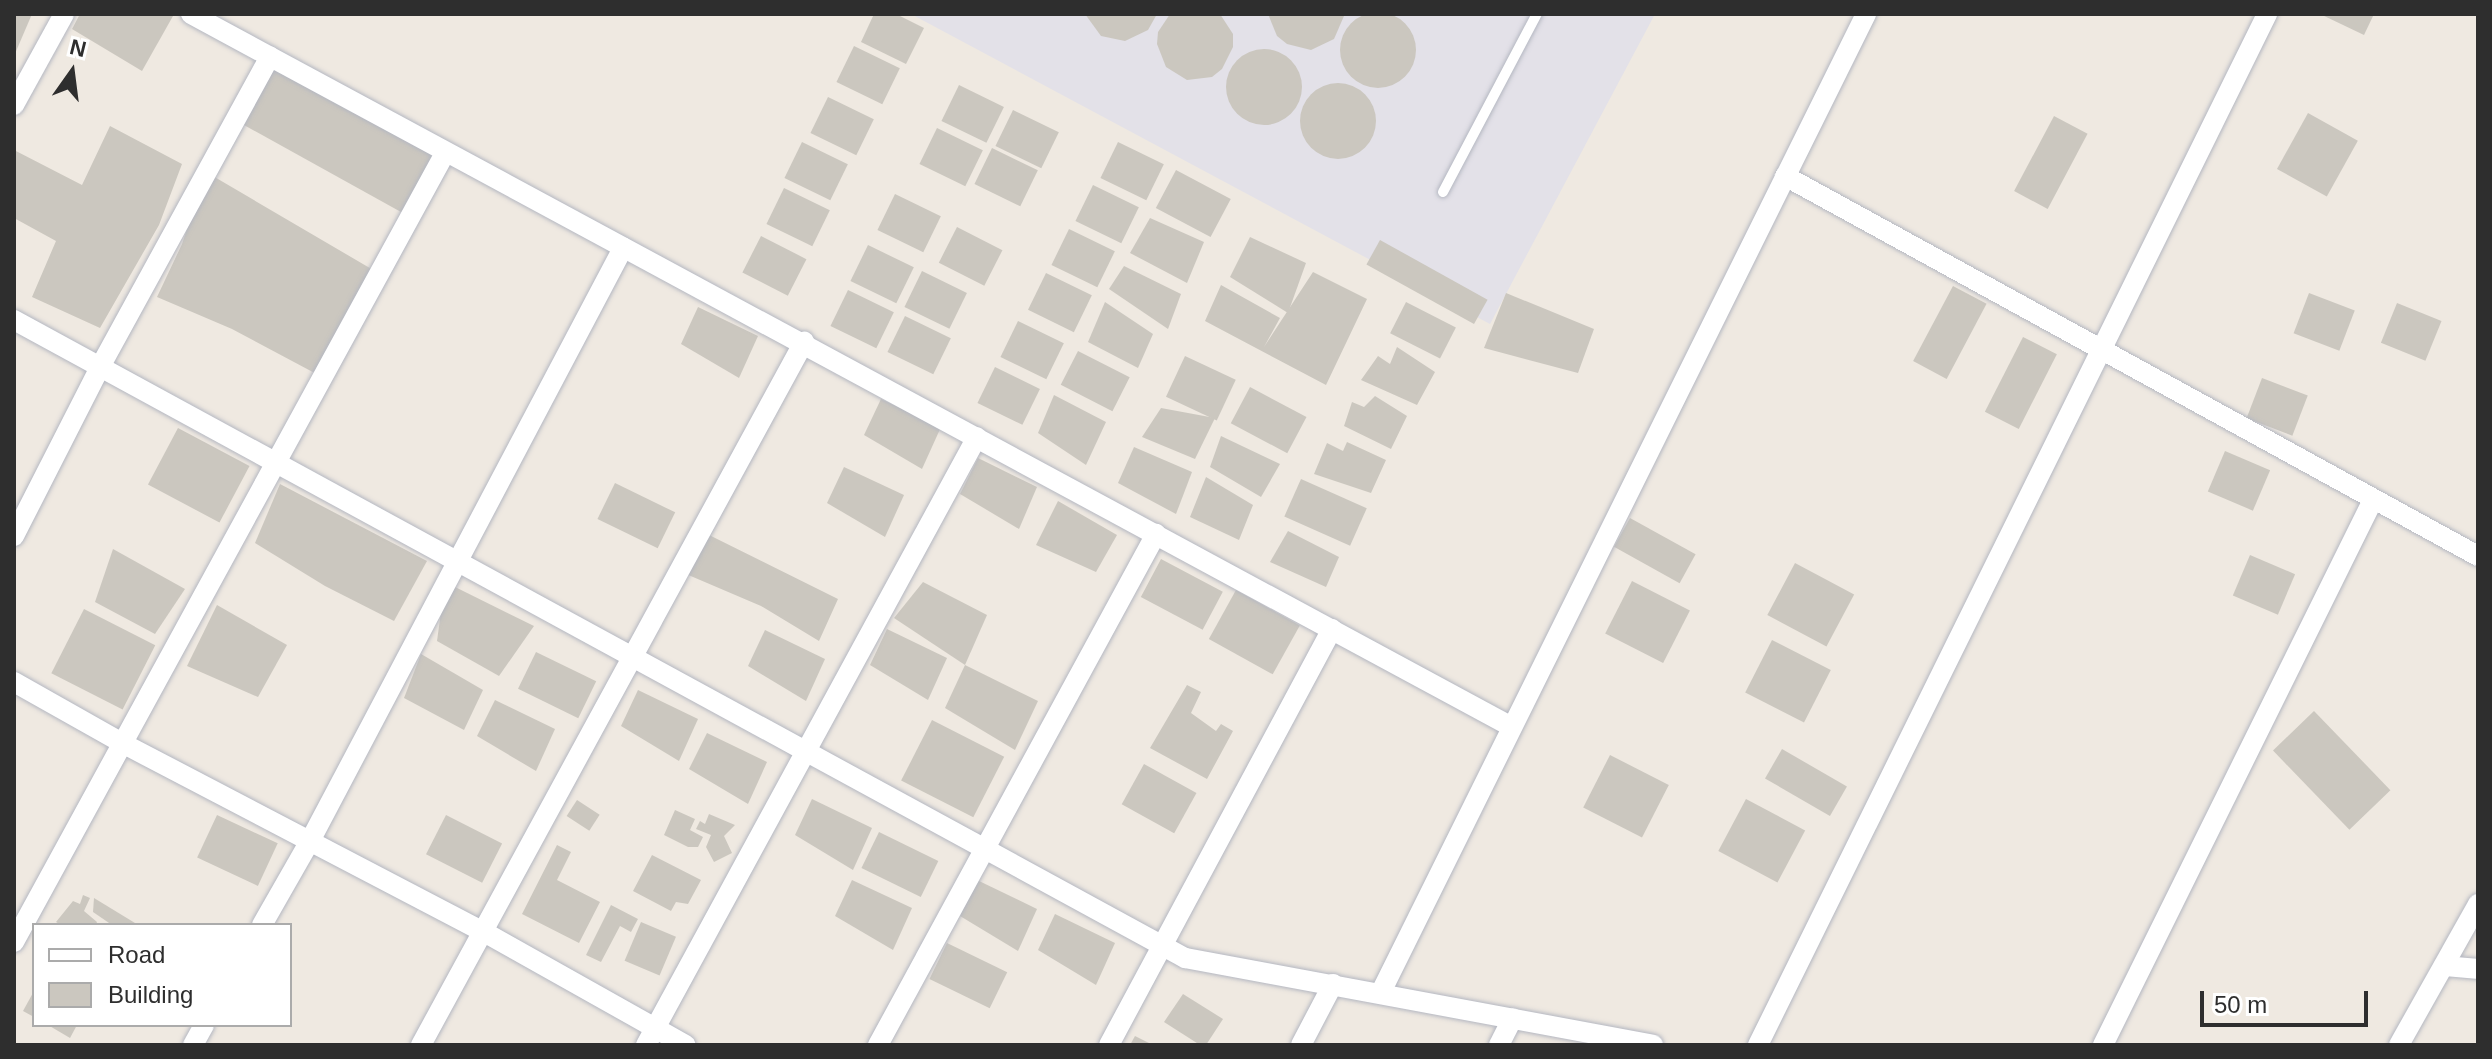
<!DOCTYPE html>
<html>
<head>
<meta charset="utf-8">
<style>
  body { margin:0 }
  #map { position:relative; width:2492px; height:1059px; overflow:hidden; background:#efe9e1; font-family:Arial,sans-serif }
  div>[style] { position:absolute }
  [style*='--x'] { left:calc(var(--x)*1px); top:calc(var(--y)*1px); width:calc(var(--w)*1px); rotate:calc(var(--a)*1deg) }
  .industrial>* { inset:0; background:#e3e1e8 }
  .building>* { inset:0; background:#cbc7bf; transform-origin:0 0 }
  .round { border-radius:50% }
  .roads { filter:drop-shadow(0 0 2px #b4b7c1) drop-shadow(0 0 2px #b4b7c1) }
  .lane>* { height:10px; margin:-5px; padding:0 5px; transform-origin:5px; border-radius:5px; background:#fff }
  .street>* { height:20px; margin:-10px; padding:0 10px; transform-origin:10px; border-radius:10px; background:#fff }
  span { translate:-50% -50%; white-space:nowrap; text-align:center; line-height:1.15; -webkit-text-stroke:8px #fff; paint-order:stroke }
  .frame { position:absolute; inset:0; border:16px solid #2e2e2e; pointer-events:none }
  .legend { position:absolute; left:32px; top:923px; width:260px; height:104px; box-sizing:border-box; background:#fff; border:2px solid #ababab; margin:0; padding:10px 14px; list-style:none; font-size:24px; color:#2e2e2e }
  .legend li { display:flex; align-items:center; gap:16px; height:40px }
  .legend b { width:40px; border:2px solid #ababab }
  .north { position:absolute; left:32px; top:32px; width:80px; height:80px; -webkit-text-stroke:6px #fff; paint-order:stroke; rotate:14deg; font-size:22px; font-weight:700; line-height:32px; text-align:center; color:#2e2e2e }
  .north::after { content:''; display:block; margin:auto; width:28px; height:36px; background:#2e2e2e; clip-path:polygon(50% 0,100% 100%,50% 72%,0 100%) }
  .scale { position:absolute; left:2200px; top:991px; width:168px; height:36px; box-sizing:border-box; border:4px solid #2e2e2e; border-top:0; padding-left:10px; font-size:24px; line-height:28px; white-space:nowrap; color:#2e2e2e; -webkit-text-stroke:6px #fff; paint-order:stroke }
</style>
</head>
<body>
<div id="map">
  <div class="industrial">
    <div style="clip-path:polygon(911px 14px,1655px 14px,1490px 324px)"></div>
  </div>
  <div class="building">
    <div class="round" style="left:1340px;top:12px;width:76px;height:76px"></div>
    <div style="clip-path:polygon(14px 14px,32px 14px,14px 56px)"></div>
    <div style="clip-path:polygon(80px 14px,170px 14px,173px 16px,142px 71px,72px 29px)"></div>
    <div style="clip-path:polygon(874px 14px,896px 14px,924px 28px,906px 64px,861px 42px)"></div>
    <div style="clip-path:polygon(1085px 14px,1157px 14px,1148px 30px,1125px 41px,1101px 36px)"></div>
    <div style="clip-path:polygon(1170px 14px,1220px 14px,1233px 34px,1233px 47px,1222px 69px,1212px 77px,1187px 80px,1166px 67px,1157px 44px,1158px 32px)"></div>
    <div style="clip-path:polygon(1268px 14px,1344px 14px,1344px 16px,1334px 39px,1311px 50px,1287px 44px,1277px 36px)"></div>
    <div style="clip-path:polygon(2320px 14px,2374px 14px,2364px 35px)"></div>
    <div style="left:854px;top:46px;width:51px;height:40px;rotate:26deg"></div>
    <div class="round" style="left:1226px;top:49px;width:76px;height:76px"></div>
    <div style="left:270px;top:56px;width:200px;height:73px;rotate:29deg"></div>
    <div class="round" style="left:1300px;top:83px;width:76px;height:76px"></div>
    <div style="left:959px;top:85px;width:50px;height:40px;rotate:26deg"></div>
    <div style="left:828px;top:97px;width:51px;height:40px;rotate:26deg"></div>
    <div style="left:1013px;top:110px;width:51px;height:40px;rotate:26deg"></div>
    <div style="left:2308px;top:113px;width:57px;height:64px;rotate:29deg"></div>
    <div style="left:2054px;top:116px;width:38px;height:85px;rotate:28deg"></div>
    <div style="clip-path:polygon(110px 126px,182px 164px,159px 225px,100px 328px,32px 297px,56px 241px,14px 218px,14px 150px,82px 185px)"></div>
    <div style="left:937px;top:128px;width:51px;height:40px;rotate:26deg"></div>
    <div style="left:802px;top:142px;width:51px;height:40px;rotate:26deg"></div>
    <div style="left:1118px;top:142px;width:51px;height:40px;rotate:26deg"></div>
    <div style="left:992px;top:148px;width:51px;height:40px;rotate:26deg"></div>
    <div style="left:1176px;top:170px;width:62px;height:43px;rotate:28deg"></div>
    <div style="clip-path:polygon(206px 172px,380px 274px,324px 378px,232px 329px,157px 297px,182px 244px)"></div>
    <div style="left:1093px;top:185px;width:51px;height:40px;rotate:26deg"></div>
    <div style="left:784px;top:188px;width:51px;height:40px;rotate:26deg"></div>
    <div style="left:895px;top:194px;width:51px;height:40px;rotate:26deg"></div>
    <div style="clip-path:polygon(1150px 218px,1204px 242px,1187px 283px,1130px 253px)"></div>
    <div style="left:957px;top:227px;width:51px;height:40px;rotate:27deg"></div>
    <div style="left:1069px;top:229px;width:51px;height:40px;rotate:26deg"></div>
    <div style="left:761px;top:236px;width:51px;height:41px;rotate:27deg"></div>
    <div style="clip-path:polygon(1250px 237px,1306px 263px,1288px 313px,1230px 277px)"></div>
    <div style="left:1380px;top:240px;width:123px;height:28px;rotate:29deg"></div>
    <div style="left:868px;top:245px;width:51px;height:40px;rotate:26deg"></div>
    <div style="clip-path:polygon(1124px 266px,1181px 294px,1168px 329px,1109px 289px)"></div>
    <div style="left:922px;top:271px;width:50px;height:40px;rotate:26deg"></div>
    <div style="clip-path:polygon(1313px 272px,1367px 299px,1326px 385px,1205px 321px,1221px 285px,1280px 318px,1264px 347px)"></div>
    <div style="left:1046px;top:273px;width:51px;height:41px;rotate:26deg"></div>
    <div style="left:1953px;top:286px;width:38px;height:85px;rotate:28deg"></div>
    <div style="left:848px;top:290px;width:51px;height:40px;rotate:26deg"></div>
    <div style="clip-path:polygon(1506px 293px,1594px 329px,1578px 373px,1484px 348px)"></div>
    <div style="left:2309px;top:293px;width:49px;height:43px;rotate:21deg"></div>
    <div style="clip-path:polygon(1105px 302px,1153px 334px,1138px 368px,1088px 342px)"></div>
    <div style="left:1406px;top:302px;width:56px;height:35px;rotate:27deg"></div>
    <div style="left:2397px;top:303px;width:48px;height:43px;rotate:22deg"></div>
    <div style="clip-path:polygon(698px 307px,758px 336px,739px 378px,681px 344px)"></div>
    <div style="left:905px;top:316px;width:51px;height:40px;rotate:26deg"></div>
    <div style="left:1018px;top:321px;width:51px;height:40px;rotate:26deg"></div>
    <div style="left:2023px;top:337px;width:38px;height:84px;rotate:27deg"></div>
    <div style="clip-path:polygon(1397px 347px,1435px 372px,1417px 405px,1361px 380px,1378px 356px,1390px 364px)"></div>
    <div style="left:1078px;top:351px;width:58px;height:38px;rotate:27deg"></div>
    <div style="left:1185px;top:356px;width:56px;height:45px;rotate:25deg"></div>
    <div style="left:995px;top:367px;width:50px;height:40px;rotate:26deg"></div>
    <div style="left:2262px;top:378px;width:49px;height:43px;rotate:21deg"></div>
    <div style="left:1250px;top:387px;width:64px;height:41px;rotate:28deg"></div>
    <div style="clip-path:polygon(1054px 395px,1106px 422px,1086px 465px,1038px 433px)"></div>
    <div style="clip-path:polygon(1375px 396px,1407px 416px,1391px 449px,1344px 426px,1352px 402px,1364px 407px)"></div>
    <div style="clip-path:polygon(881px 399px,941px 427px,922px 469px,864px 435px)"></div>
    <div style="clip-path:polygon(1161px 408px,1215px 418px,1195px 459px,1142px 437px)"></div>
    <div style="left:178px;top:428px;width:81px;height:64px;rotate:28deg"></div>
    <div style="clip-path:polygon(1221px 436px,1280px 464px,1261px 497px,1210px 467px)"></div>
    <div style="clip-path:polygon(1347px 442px,1386px 460px,1371px 493px,1314px 474px,1327px 443px,1343px 451px)"></div>
    <div style="clip-path:polygon(1134px 447px,1192px 472px,1176px 514px,1118px 483px)"></div>
    <div style="left:2225px;top:451px;width:49px;height:44px;rotate:23deg"></div>
    <div style="clip-path:polygon(978px 458px,1037px 487px,1019px 529px,960px 494px)"></div>
    <div style="clip-path:polygon(844px 467px,904px 495px,885px 537px,827px 503px)"></div>
    <div style="clip-path:polygon(1206px 477px,1253px 505px,1239px 540px,1190px 517px)"></div>
    <div style="left:1301px;top:479px;width:72px;height:41px;rotate:24deg"></div>
    <div style="left:615px;top:483px;width:67px;height:40px;rotate:26deg"></div>
    <div style="clip-path:polygon(280px 484px,427px 561px,394px 621px,325px 586px,255px 543px)"></div>
    <div style="clip-path:polygon(1058px 501px,1117px 535px,1096px 572px,1036px 545px)"></div>
    <div style="left:1630px;top:518px;width:75px;height:33px;rotate:29deg"></div>
    <div style="clip-path:polygon(701px 531px,838px 599px,819px 641px,761px 606px,679px 571px)"></div>
    <div style="clip-path:polygon(1288px 531px,1339px 557px,1326px 587px,1270px 562px)"></div>
    <div style="clip-path:polygon(113px 549px,185px 589px,155px 634px,95px 602px)"></div>
    <div style="left:2250px;top:555px;width:49px;height:44px;rotate:23deg"></div>
    <div style="left:1161px;top:559px;width:70px;height:43px;rotate:28deg"></div>
    <div style="left:1795px;top:563px;width:67px;height:59px;rotate:28deg"></div>
    <div style="left:1632px;top:581px;width:65px;height:59px;rotate:27deg"></div>
    <div style="clip-path:polygon(445px 582px,534px 626px,499px 676px,437px 641px)"></div>
    <div style="clip-path:polygon(923px 582px,987px 615px,965px 665px,894px 618px)"></div>
    <div style="left:1236px;top:590px;width:73px;height:56px;rotate:29deg"></div>
    <div style="clip-path:polygon(217px 605px,287px 645px,258px 697px,187px 666px)"></div>
    <div style="left:84px;top:609px;width:80px;height:72px;rotate:27deg"></div>
    <div style="clip-path:polygon(887px 629px,947px 658px,928px 700px,870px 665px)"></div>
    <div style="clip-path:polygon(765px 630px,825px 659px,806px 701px,748px 666px)"></div>
    <div style="left:1772px;top:640px;width:66px;height:59px;rotate:27deg"></div>
    <div style="left:536px;top:652px;width:67px;height:41px;rotate:26deg"></div>
    <div style="clip-path:polygon(421px 654px,483px 690px,464px 730px,404px 698px)"></div>
    <div style="clip-path:polygon(965px 665px,1038px 701px,1015px 750px,945px 708px)"></div>
    <div style="clip-path:polygon(1187px 685px,1201px 692px,1191px 713px,1216px 731px,1221px 724px,1233px 731px,1207px 779px,1150px 748px)"></div>
    <div style="clip-path:polygon(638px 690px,698px 719px,679px 761px,621px 726px)"></div>
    <div style="clip-path:polygon(495px 700px,555px 729px,536px 771px,477px 736px)"></div>
    <div style="left:2314px;top:711px;width:110px;height:57px;rotate:46deg"></div>
    <div style="left:932px;top:720px;width:81px;height:68px;rotate:27deg"></div>
    <div style="clip-path:polygon(707px 733px,767px 762px,748px 804px,689px 769px)"></div>
    <div style="left:1782px;top:749px;width:75px;height:34px;rotate:30deg"></div>
    <div style="left:1610px;top:755px;width:66px;height:59px;rotate:27deg"></div>
    <div style="left:1144px;top:764px;width:60px;height:46px;rotate:29deg"></div>
    <div style="clip-path:polygon(812px 799px,872px 828px,853px 870px,795px 835px)"></div>
    <div style="left:1746px;top:799px;width:67px;height:59px;rotate:28deg"></div>
    <div style="left:577px;top:800px;width:27px;height:19px;rotate:33deg"></div>
    <div style="clip-path:polygon(675px 810px,695px 819px,690px 830px,703px 837px,698px 847px,688px 847px,664px 835px)"></div>
    <div style="clip-path:polygon(709px 814px,735px 825px,724px 836px,732px 853px,714px 862px,706px 847px,711px 835px,696px 829px,700px 821px,705px 824px)"></div>
    <div style="left:217px;top:815px;width:67px;height:47px;rotate:25deg"></div>
    <div style="left:446px;top:815px;width:63px;height:44px;rotate:27deg"></div>
    <div style="left:879px;top:832px;width:66px;height:40px;rotate:26deg"></div>
    <div style="clip-path:polygon(557px 845px,571px 852px,557px 880px,600px 902px,579px 943px,522px 914px)"></div>
    <div style="clip-path:polygon(652px 855px,701px 880px,688px 904px,676px 902px,671px 911px,633px 891px)"></div>
    <div style="clip-path:polygon(852px 880px,912px 908px,893px 950px,835px 916px)"></div>
    <div style="clip-path:polygon(977px 880px,1037px 909px,1018px 951px,960px 916px)"></div>
    <div style="clip-path:polygon(83px 895px,90px 898px,84px 911px,97px 922px,96px 925px,61px 925px,56px 922px,73px 901px,80px 904px)"></div>
    <div style="clip-path:polygon(94px 898px,135px 923px,134px 925px,112px 925px,93px 912px)"></div>
    <div style="clip-path:polygon(611px 905px,638px 919px,631px 932px,620px 926px,601px 962px,586px 955px)"></div>
    <div style="clip-path:polygon(1055px 914px,1115px 943px,1096px 985px,1038px 950px)"></div>
    <div style="left:641px;top:922px;width:38px;height:42px;rotate:23deg"></div>
    <div style="left:947px;top:943px;width:67px;height:40px;rotate:26deg"></div>
    <div style="clip-path:polygon(34px 991px,34px 1017px,23px 1011px)"></div>
    <div style="clip-path:polygon(1183px 994px,1223px 1019px,1206px 1045px,1200px 1045px,1164px 1022px)"></div>
    <div style="clip-path:polygon(48px 1025px,77px 1025px,70px 1038px)"></div>
    <div style="clip-path:polygon(1135px 1036px,1153px 1045px,1130px 1045px)"></div>
  </div>
  <div class="roads">
    <div class="lane">
      <div style="--x:1443;--y:192;--w:201;--a:-62.2"></div>
    </div>
    <div class="street">
      <div style="--x:191;--y:14;--w:1499;--a:28.36"></div>
      <div style="--x:14;--y:105;--w:104;--a:-61.2"></div>
      <div style="--x:1785;--y:176;--w:790;--a:28.74"></div>
      <div style="--x:14;--y:320;--w:1334;--a:28.58"></div>
      <div style="--x:1185;--y:958;--w:476;--a:10.5"></div>
      <div style="--x:14;--y:536;--w:190;--a:-63"></div>
      <div style="--x:100;--y:367;--w:354;--a:-61.3"></div>
      <div style="--x:14;--y:682;--w:126;--a:29.4"></div>
      <div style="--x:124;--y:744;--w:406;--a:27.6"></div>
      <div style="--x:484;--y:932;--w:231;--a:29.3"></div>
      <div style="--x:262;--y:925;--w:97;--a:-60.3"></div>
      <div style="--x:310;--y:841;--w:671;--a:-62.17"></div>
      <div style="--x:14;--y:942;--w:899;--a:-61.35"></div>
      <div style="--x:2444;--y:966;--w:34;--a:5"></div>
      <div style="--x:1381;--y:992;--w:1092;--a:-63.62"></div>
      <div style="--x:193;--y:1045;--w:23;--a:-61"></div>
      <div style="--x:421;--y:1045;--w:801;--a:-61.42"></div>
      <div style="--x:646;--y:1045;--w:692;--a:-61.44"></div>
      <div style="--x:878;--y:1045;--w:582;--a:-61.45"></div>
      <div style="--x:1109;--y:1045;--w:472;--a:-61.8"></div>
      <div style="--x:1301;--y:1045;--w:69;--a:-62.3"></div>
      <div style="--x:1499;--y:1045;--w:30;--a:-63"></div>
      <div style="--x:1758;--y:1045;--w:1150;--a:-63.72"></div>
      <div style="--x:2103;--y:1045;--w:608;--a:-63.65"></div>
      <div style="--x:2399;--y:1045;--w:162;--a:-60.7"></div>
    </div>
  </div>
  <div class="frame"></div>
  <ul class="legend">
  <li><b style="height:10px;background:#fff"></b>Road</li>
  <li><b style="height:22px;background:#cbc7bf"></b>Building</li>
  </ul>
  <div class="north">N</div>
  <div class="scale">50 m</div>
</div>
</body>
</html>
